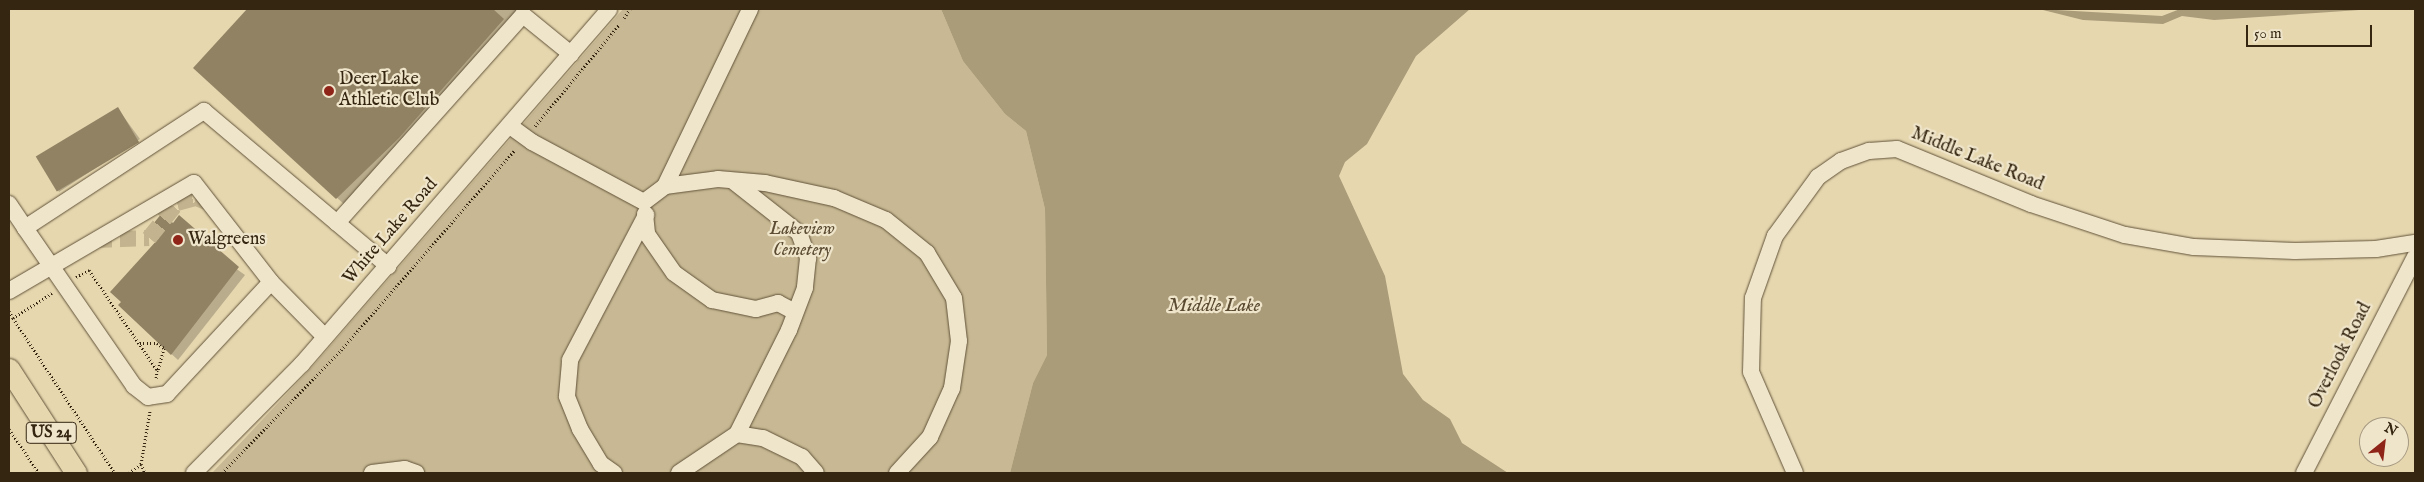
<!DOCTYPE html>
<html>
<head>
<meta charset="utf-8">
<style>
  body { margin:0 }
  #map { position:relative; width:2424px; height:482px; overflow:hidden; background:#e6d7af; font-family:"IM FELL English",serif }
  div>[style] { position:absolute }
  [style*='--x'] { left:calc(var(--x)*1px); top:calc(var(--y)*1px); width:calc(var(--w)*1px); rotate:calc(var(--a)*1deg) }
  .green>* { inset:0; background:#c8b994 }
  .water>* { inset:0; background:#aa9b79 }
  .shadow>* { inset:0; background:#0003; transform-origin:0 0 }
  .building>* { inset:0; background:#918263; transform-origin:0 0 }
  .minor-tunnel>* { height:16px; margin-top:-8px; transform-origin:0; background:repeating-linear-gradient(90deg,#c3b48f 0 16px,transparent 0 24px) }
  .path>* { height:3px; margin-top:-1.5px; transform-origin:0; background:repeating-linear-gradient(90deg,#352611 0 1px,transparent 0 3.5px) }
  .roads { filter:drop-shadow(0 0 1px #615238) drop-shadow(0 0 1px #615238) }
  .minor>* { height:16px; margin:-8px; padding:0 8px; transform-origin:8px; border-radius:8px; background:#efe5cb }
  .major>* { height:21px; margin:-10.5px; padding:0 10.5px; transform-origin:10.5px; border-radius:10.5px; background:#e6d7af }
  .dots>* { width:14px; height:14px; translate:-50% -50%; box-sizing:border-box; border:2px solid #efe5cb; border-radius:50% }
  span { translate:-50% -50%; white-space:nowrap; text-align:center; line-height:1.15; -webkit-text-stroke:4.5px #efe5cb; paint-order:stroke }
  .shield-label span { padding:1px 4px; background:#efe5cb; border:1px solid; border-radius:4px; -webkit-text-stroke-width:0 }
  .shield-label { font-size:16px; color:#352611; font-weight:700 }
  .poi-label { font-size:18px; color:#352611 }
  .left { translate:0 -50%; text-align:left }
  .street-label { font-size:18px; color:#352611 }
  .park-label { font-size:18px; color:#5a4b32; font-style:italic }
  .water-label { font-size:19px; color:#584930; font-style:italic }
  .frame { position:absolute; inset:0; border:10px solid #352611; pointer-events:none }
  .north { position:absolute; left:2359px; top:417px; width:50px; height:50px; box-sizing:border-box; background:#efe5cb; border:1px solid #a59981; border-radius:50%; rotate:29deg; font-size:14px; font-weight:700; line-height:20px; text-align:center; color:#352611 }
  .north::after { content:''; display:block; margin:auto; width:18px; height:22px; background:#8f2418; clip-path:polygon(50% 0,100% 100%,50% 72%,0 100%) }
  .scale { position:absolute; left:2246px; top:25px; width:126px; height:22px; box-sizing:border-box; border:2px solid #352611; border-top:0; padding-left:6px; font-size:15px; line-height:18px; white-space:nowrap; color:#352611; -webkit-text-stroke:4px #efe5cb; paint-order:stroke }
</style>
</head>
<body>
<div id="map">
  <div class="green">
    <div style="clip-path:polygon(623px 9px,941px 9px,963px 61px,1005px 114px,1026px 131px,1045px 209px,1047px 355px,1033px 383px,1010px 473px,212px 473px,313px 366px)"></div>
  </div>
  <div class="water">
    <div style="clip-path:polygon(941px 9px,1470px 9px,1416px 56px,1367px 144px,1345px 162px,1339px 176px,1385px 276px,1403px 374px,1423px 400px,1450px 419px,1462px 443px,1508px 473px,1010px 473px,1033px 383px,1047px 355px,1045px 209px,1026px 131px,1005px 114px,963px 61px)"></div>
    <div style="clip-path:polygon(2039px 9px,2162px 16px,2180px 9px,2374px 9px,2214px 20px,2182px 16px,2163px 24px,2083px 20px)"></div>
  </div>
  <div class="shadow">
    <div style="clip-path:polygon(249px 9px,519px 9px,346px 206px,195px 68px)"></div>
    <div style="clip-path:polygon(118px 109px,140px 139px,59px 192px,38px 156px)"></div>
    <div style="left:141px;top:142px;width:11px;height:95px;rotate:56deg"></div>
    <div style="clip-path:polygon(173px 224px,245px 275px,178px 360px,126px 312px,160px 238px)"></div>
  </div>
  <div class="building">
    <div style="clip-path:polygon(247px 9px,493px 9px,504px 19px,399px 138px,336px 199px,193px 68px)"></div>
    <div style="left:118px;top:107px;width:41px;height:96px;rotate:59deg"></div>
    <div style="clip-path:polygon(162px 213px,173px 223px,179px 215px,239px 267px,171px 355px,118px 305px,121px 302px,110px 292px,159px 238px,149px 229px)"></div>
  </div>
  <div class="minor-tunnel">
    <div style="--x:96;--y:240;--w:53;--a:-2.2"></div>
    <div style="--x:149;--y:238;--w:45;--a:-51.3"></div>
    <div style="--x:177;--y:203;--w:20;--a:-15"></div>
    <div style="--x:196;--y:198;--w:14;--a:21"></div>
  </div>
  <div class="path">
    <div style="--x:624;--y:18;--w:11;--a:-56"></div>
    <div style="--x:535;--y:126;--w:131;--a:-50.3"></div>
    <div style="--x:76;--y:277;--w:15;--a:-28"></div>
    <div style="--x:89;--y:270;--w:121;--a:55.8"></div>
    <div style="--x:157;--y:370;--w:10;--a:96"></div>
    <div style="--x:52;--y:293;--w:46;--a:147.3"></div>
    <div style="--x:13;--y:318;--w:186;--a:56.7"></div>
    <div style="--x:9;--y:311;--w:8;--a:60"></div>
    <div style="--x:140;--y:343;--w:17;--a:0"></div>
    <div style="--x:157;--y:343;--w:9;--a:36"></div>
    <div style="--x:164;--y:348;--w:23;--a:105"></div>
    <div style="--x:9;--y:429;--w:53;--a:55.7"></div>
    <div style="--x:141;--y:464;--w:54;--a:-80.4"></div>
    <div style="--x:129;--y:473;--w:15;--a:-37"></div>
    <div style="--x:141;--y:464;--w:10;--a:66"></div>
    <div style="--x:222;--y:473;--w:171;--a:-45.9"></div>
    <div style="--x:341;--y:350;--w:265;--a:-49"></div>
  </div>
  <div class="roads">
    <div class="minor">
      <div style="--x:510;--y:126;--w:27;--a:36"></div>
      <div style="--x:532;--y:142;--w:127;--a:28.2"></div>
      <div style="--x:733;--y:181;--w:84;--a:38.2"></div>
      <div style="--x:799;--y:233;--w:27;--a:70"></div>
      <div style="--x:808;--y:258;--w:30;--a:96"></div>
      <div style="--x:805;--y:288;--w:45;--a:110.9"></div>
      <div style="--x:789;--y:330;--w:116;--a:116.6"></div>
      <div style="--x:665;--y:186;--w:196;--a:-64.3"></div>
      <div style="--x:644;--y:202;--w:26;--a:-37"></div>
      <div style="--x:665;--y:186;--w:53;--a:-7.5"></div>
      <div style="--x:718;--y:179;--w:47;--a:4.9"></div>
      <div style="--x:765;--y:183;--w:71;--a:12.3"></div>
      <div style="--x:834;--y:198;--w:56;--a:22.9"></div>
      <div style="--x:886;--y:220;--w:53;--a:38.8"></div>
      <div style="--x:927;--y:253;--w:52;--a:59"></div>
      <div style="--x:954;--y:298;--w:43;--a:83.4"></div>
      <div style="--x:959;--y:341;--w:48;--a:98.5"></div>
      <div style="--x:952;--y:388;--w:54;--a:114.2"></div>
      <div style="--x:930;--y:437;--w:49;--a:132.5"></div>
      <div style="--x:9;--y:204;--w:29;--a:56"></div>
      <div style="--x:645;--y:214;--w:20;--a:84"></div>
      <div style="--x:647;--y:234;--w:47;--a:55.3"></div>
      <div style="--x:674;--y:273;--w:47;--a:35.4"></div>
      <div style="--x:712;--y:300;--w:45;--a:11.6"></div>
      <div style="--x:756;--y:309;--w:23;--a:-15"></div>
      <div style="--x:778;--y:303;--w:19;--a:28"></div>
      <div style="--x:337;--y:223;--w:279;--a:-48.2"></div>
      <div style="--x:523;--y:15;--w:62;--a:39.1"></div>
      <div style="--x:271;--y:282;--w:153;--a:132.9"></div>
      <div style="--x:167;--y:394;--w:19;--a:171"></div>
      <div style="--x:148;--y:397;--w:18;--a:-142"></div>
      <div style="--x:134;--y:386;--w:192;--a:-124.6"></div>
      <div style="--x:25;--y:228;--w:214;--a:-33.2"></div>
      <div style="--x:204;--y:111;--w:241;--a:40.1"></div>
      <div style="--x:9;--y:291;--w:214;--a:-30.3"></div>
      <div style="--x:194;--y:183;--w:125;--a:52.1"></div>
      <div style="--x:271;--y:282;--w:77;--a:45.5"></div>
      <div style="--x:194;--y:473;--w:153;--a:-45.3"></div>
      <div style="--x:302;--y:364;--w:469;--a:-49.1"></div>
      <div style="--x:372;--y:473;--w:33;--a:-7"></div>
      <div style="--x:405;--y:469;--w:12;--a:20"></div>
      <div style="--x:614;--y:473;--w:16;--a:-145"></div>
      <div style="--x:601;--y:464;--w:41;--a:-121"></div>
      <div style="--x:580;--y:429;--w:35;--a:-112"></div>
      <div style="--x:567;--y:396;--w:36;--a:-85"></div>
      <div style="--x:570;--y:360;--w:164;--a:-62.3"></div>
      <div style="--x:679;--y:473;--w:70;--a:-33.9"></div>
      <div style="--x:737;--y:434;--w:26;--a:9"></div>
      <div style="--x:763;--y:438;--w:43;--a:26"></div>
      <div style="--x:802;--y:457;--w:21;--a:49"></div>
      <div style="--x:1795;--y:473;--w:110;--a:-113.5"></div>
      <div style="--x:1751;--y:372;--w:74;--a:-88.5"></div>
      <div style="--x:1753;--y:298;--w:66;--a:-70.5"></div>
      <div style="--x:1775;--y:236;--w:73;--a:-53.9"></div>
      <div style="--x:1818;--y:177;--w:28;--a:-35"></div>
      <div style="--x:1841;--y:161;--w:30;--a:-20"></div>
      <div style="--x:1869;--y:151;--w:28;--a:-4"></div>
      <div style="--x:1897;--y:149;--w:145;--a:22.3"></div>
      <div style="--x:2031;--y:204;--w:99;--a:18.3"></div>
      <div style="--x:2125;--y:235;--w:70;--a:9.9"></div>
      <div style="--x:2194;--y:247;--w:101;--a:2.3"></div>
      <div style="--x:2295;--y:251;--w:81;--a:-1.4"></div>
      <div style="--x:2376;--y:249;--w:39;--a:-9"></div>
      <div style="--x:2304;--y:473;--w:243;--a:-62.8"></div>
    </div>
    <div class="major">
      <div style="--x:9;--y:369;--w:124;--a:57.2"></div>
    </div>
  </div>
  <div class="dots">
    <div style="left:329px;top:91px;background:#8f2418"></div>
    <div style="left:178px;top:240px;background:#8f2418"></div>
  </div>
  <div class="shield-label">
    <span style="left:51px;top:433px">US 24</span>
  </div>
  <div class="poi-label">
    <span class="left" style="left:339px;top:91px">Deer Lake<br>Athletic Club</span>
    <span class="left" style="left:188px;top:240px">Walgreens</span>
  </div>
  <div class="street-label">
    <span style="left:1977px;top:160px;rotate:22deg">Middle Lake Road</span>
    <span style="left:391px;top:232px;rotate:-49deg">White Lake Road</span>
    <span style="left:2341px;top:356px;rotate:-63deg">Overlook Road</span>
  </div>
  <div class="park-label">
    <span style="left:802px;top:241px">Lakeview<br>Cemetery</span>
  </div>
  <div class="water-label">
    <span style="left:1214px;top:307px">Middle Lake</span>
  </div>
  <div class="frame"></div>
  <div class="north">N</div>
  <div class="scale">50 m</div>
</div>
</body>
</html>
